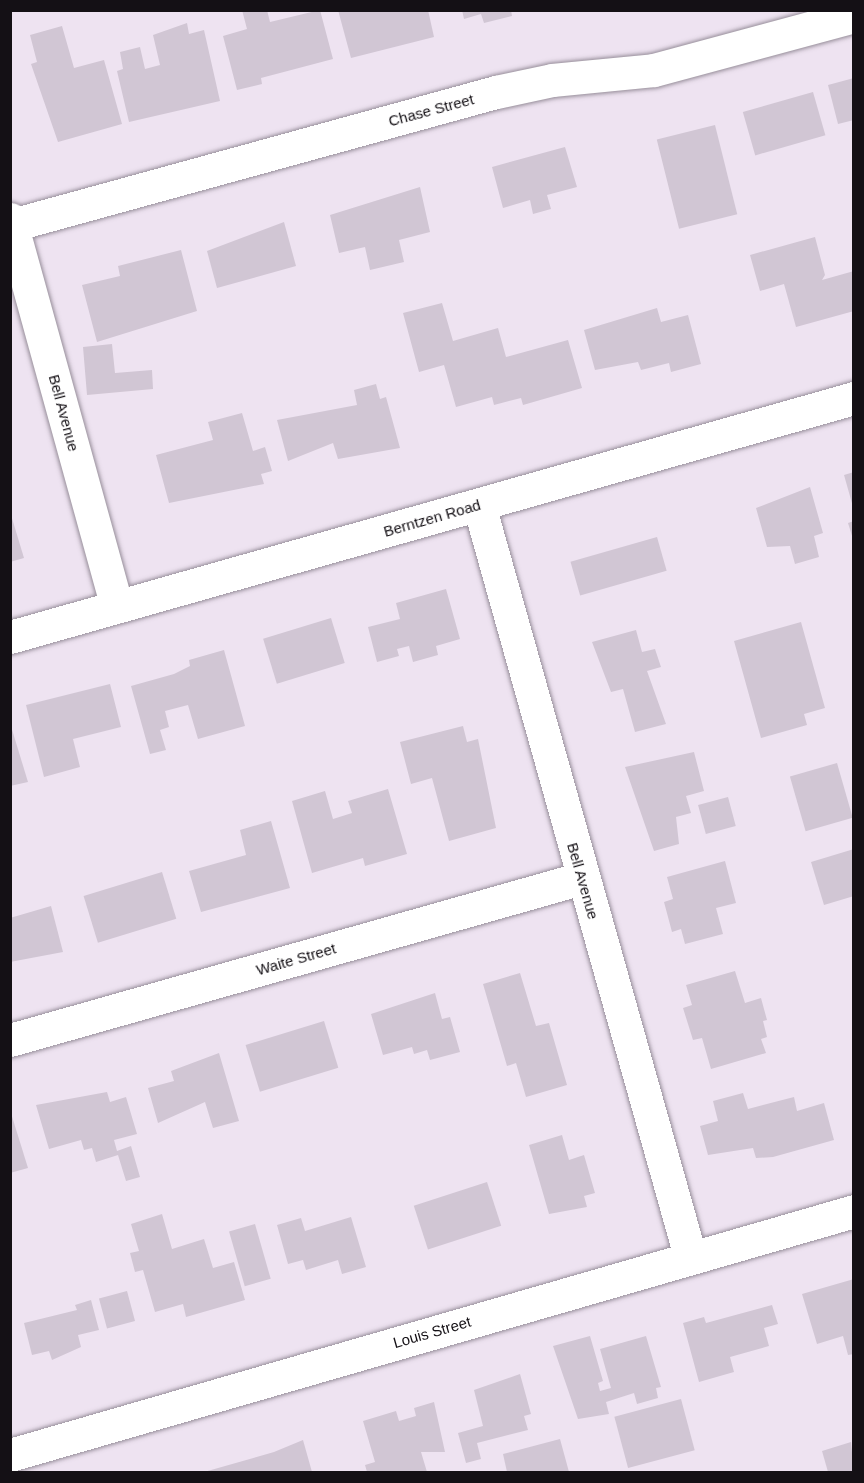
<!DOCTYPE html>
<html>
<head>
<meta charset="utf-8">
<style>
  body { margin:0 }
  #map { position:relative; width:864px; height:1483px; overflow:hidden; background:#eee3f1; font-family:Arial,sans-serif }
  div>[style] { position:absolute }
  [style*='--x'] { left:calc(var(--x)*1px); top:calc(var(--y)*1px); width:calc(var(--w)*1px); rotate:calc(var(--a)*1deg) }
  .building>* { inset:0; background:#d1c6d4; transform-origin:0 0 }
  .roads { filter:drop-shadow(0 0 2px #978e9a) drop-shadow(0 0 2px #978e9a) }
  .minor>* { height:33px; margin:-16.5px; padding:0 16.5px; transform-origin:16.5px; border-radius:16.5px; background:#fff }
  span { translate:-50% -50%; white-space:nowrap; text-align:center; line-height:1.15; -webkit-text-stroke:6px #fff; paint-order:stroke }
  .street-label { font-size:15px; color:#141015 }
  .frame { position:absolute; inset:0; border:12px solid #141015; pointer-events:none }
</style>
</head>
<body>
<div id="map">
  <div class="building">
    <div style="clip-path:polygon(242px 10px,267px 10px,270px 22px,320px 10px,333px 59px,261px 78px,262px 84px,237px 90px,223px 36px,247px 29px)"></div>
    <div style="clip-path:polygon(338px 10px,428px 10px,434px 37px,351px 58px)"></div>
    <div style="clip-path:polygon(462px 10px,511px 10px,512px 16px,484px 23px,481px 14px,464px 19px)"></div>
    <div style="clip-path:polygon(187px 23px,189px 34px,204px 30px,220px 101px,129px 122px,117px 71px,123px 69px,120px 52px,140px 47px,145px 69px,160px 65px,153px 35px)"></div>
    <div style="clip-path:polygon(62px 26px,74px 68px,104px 60px,122px 124px,58px 142px,31px 64px,37px 62px,30px 35px)"></div>
    <div style="clip-path:polygon(854px 78px,854px 120px,838px 124px,828px 85px)"></div>
    <div style="left:813px;top:92px;width:45px;height:73px;rotate:74deg"></div>
    <div style="left:715px;top:125px;width:92px;height:60px;rotate:76deg"></div>
    <div style="clip-path:polygon(565px 147px,577px 187px,547px 195px,551px 209px,533px 214px,530px 200px,503px 208px,492px 167px)"></div>
    <div style="clip-path:polygon(420px 187px,430px 232px,399px 240px,404px 262px,370px 270px,365px 247px,339px 253px,330px 215px)"></div>
    <div style="clip-path:polygon(284px 222px,296px 266px,217px 288px,207px 251px)"></div>
    <div style="clip-path:polygon(815px 237px,825px 275px,822px 280px,854px 271px,854px 311px,796px 327px,784px 284px,760px 291px,750px 255px)"></div>
    <div style="clip-path:polygon(181px 250px,197px 311px,97px 342px,82px 285px,120px 276px,118px 266px)"></div>
    <div style="clip-path:polygon(442px 303px,453px 341px,498px 328px,506px 357px,568px 340px,582px 388px,523px 405px,521px 398px,494px 405px,492px 397px,456px 407px,444px 365px,419px 372px,403px 313px)"></div>
    <div style="clip-path:polygon(657px 308px,661px 322px,688px 315px,701px 364px,671px 372px,669px 363px,641px 370px,638px 362px,595px 370px,584px 330px)"></div>
    <div style="clip-path:polygon(112px 344px,115px 373px,152px 370px,153px 389px,87px 395px,83px 347px)"></div>
    <div style="clip-path:polygon(376px 384px,380px 399px,386px 397px,400px 448px,338px 459px,333px 443px,288px 461px,277px 420px,357px 405px,354px 390px)"></div>
    <div style="clip-path:polygon(242px 413px,253px 451px,265px 447px,272px 471px,261px 474px,264px 484px,169px 503px,156px 455px,213px 440px,208px 422px)"></div>
    <div style="clip-path:polygon(854px 472px,854px 507px,853px 507px,844px 475px)"></div>
    <div style="clip-path:polygon(810px 487px,823px 533px,814px 536px,819px 557px,795px 564px,790px 546px,767px 547px,756px 508px)"></div>
    <div style="clip-path:polygon(11px 515px,24px 558px,10px 562px,10px 516px)"></div>
    <div style="clip-path:polygon(854px 521px,854px 539px,853px 539px,848px 523px)"></div>
    <div style="left:657px;top:537px;width:35px;height:90px;rotate:74deg"></div>
    <div style="clip-path:polygon(446px 589px,460px 639px,436px 646px,438px 655px,413px 662px,409px 646px,397px 649px,399px 656px,377px 662px,368px 627px,400px 619px,396px 603px)"></div>
    <div style="left:331px;top:618px;width:47px;height:71px;rotate:73deg"></div>
    <div style="clip-path:polygon(801px 622px,825px 708px,804px 714px,807px 725px,761px 738px,734px 641px)"></div>
    <div style="clip-path:polygon(636px 630px,642px 652px,655px 649px,661px 667px,647px 671px,666px 724px,635px 732px,623px 689px,611px 692px,592px 642px)"></div>
    <div style="clip-path:polygon(224px 650px,245px 726px,198px 739px,188px 705px,165px 711px,169px 727px,160px 730px,166px 750px,150px 754px,131px 686px,174px 674px,190px 666px,189px 660px)"></div>
    <div style="clip-path:polygon(110px 684px,121px 727px,73px 739px,80px 767px,44px 777px,26px 705px)"></div>
    <div style="clip-path:polygon(10px 723px,28px 782px,10px 786px)"></div>
    <div style="clip-path:polygon(463px 726px,467px 742px,478px 739px,496px 828px,449px 841px,432px 778px,411px 784px,400px 742px)"></div>
    <div style="clip-path:polygon(694px 752px,704px 791px,686px 796px,691px 813px,676px 817px,679px 844px,654px 851px,625px 767px)"></div>
    <div style="left:837px;top:763px;width:57px;height:49px;rotate:74deg"></div>
    <div style="clip-path:polygon(388px 789px,407px 854px,365px 866px,363px 858px,312px 873px,292px 801px,325px 791px,333px 819px,352px 813px,348px 801px)"></div>
    <div style="left:728px;top:797px;width:30px;height:31px;rotate:75deg"></div>
    <div style="clip-path:polygon(271px 821px,290px 888px,201px 912px,189px 871px,246px 855px,240px 830px)"></div>
    <div style="clip-path:polygon(854px 849px,854px 896px,824px 905px,811px 862px)"></div>
    <div style="clip-path:polygon(725px 861px,736px 903px,716px 908px,723px 934px,685px 944px,681px 929px,672px 932px,664px 902px,673px 899px,667px 877px)"></div>
    <div style="left:162px;top:872px;width:49px;height:82px;rotate:73deg"></div>
    <div style="clip-path:polygon(51px 906px,63px 952px,10px 962px,10px 918px)"></div>
    <div style="clip-path:polygon(735px 971px,745px 1003px,761px 998px,767px 1020px,763px 1021px,767px 1037px,761px 1039px,766px 1053px,711px 1069px,702px 1038px,693px 1040px,683px 1008px,692px 1005px,686px 985px)"></div>
    <div style="clip-path:polygon(520px 973px,536px 1026px,549px 1023px,567px 1085px,526px 1097px,516px 1063px,507px 1066px,483px 984px)"></div>
    <div style="clip-path:polygon(435px 993px,442px 1019px,450px 1017px,460px 1052px,430px 1060px,427px 1050px,414px 1054px,412px 1047px,383px 1055px,371px 1014px)"></div>
    <div style="left:324px;top:1021px;width:49px;height:82px;rotate:73deg"></div>
    <div style="clip-path:polygon(219px 1053px,239px 1121px,213px 1128px,205px 1102px,158px 1123px,148px 1088px,174px 1081px,171px 1071px)"></div>
    <div style="clip-path:polygon(107px 1092px,110px 1102px,126px 1097px,137px 1134px,114px 1140px,117px 1151px,131px 1146px,140px 1177px,126px 1181px,118px 1155px,96px 1162px,92px 1148px,84px 1150px,81px 1140px,49px 1149px,36px 1105px)"></div>
    <div style="clip-path:polygon(743px 1093px,748px 1109px,794px 1097px,797px 1111px,824px 1103px,834px 1140px,773px 1157px,756px 1158px,753px 1148px,708px 1155px,700px 1126px,718px 1121px,713px 1101px)"></div>
    <div style="clip-path:polygon(10px 1110px,28px 1168px,10px 1173px)"></div>
    <div style="clip-path:polygon(562px 1135px,569px 1160px,584px 1155px,595px 1193px,584px 1196px,587px 1207px,549px 1214px,529px 1145px)"></div>
    <div style="left:487px;top:1182px;width:46px;height:77px;rotate:72deg"></div>
    <div style="clip-path:polygon(162px 1214px,172px 1249px,204px 1239px,213px 1268px,234px 1262px,245px 1300px,186px 1317px,183px 1304px,155px 1312px,143px 1270px,135px 1272px,130px 1253px,139px 1251px,131px 1224px)"></div>
    <div style="clip-path:polygon(351px 1217px,366px 1267px,342px 1274px,338px 1260px,306px 1270px,303px 1260px,288px 1264px,277px 1225px,301px 1218px,305px 1231px)"></div>
    <div style="left:255px;top:1224px;width:57px;height:27px;rotate:74deg"></div>
    <div style="clip-path:polygon(854px 1279px,854px 1354px,848px 1355px,843px 1336px,817px 1344px,802px 1294px)"></div>
    <div style="left:127px;top:1291px;width:31px;height:29px;rotate:75deg"></div>
    <div style="clip-path:polygon(91px 1300px,99px 1330px,78px 1335px,81px 1347px,52px 1360px,49px 1351px,32px 1355px,24px 1323px,77px 1310px,75px 1305px)"></div>
    <div style="clip-path:polygon(772px 1305px,778px 1324px,764px 1328px,769px 1346px,730px 1357px,734px 1372px,699px 1382px,683px 1323px,704px 1317px,706px 1323px)"></div>
    <div style="clip-path:polygon(590px 1336px,603px 1381px,598px 1383px,600px 1391px,611px 1388px,600px 1349px,646px 1336px,661px 1387px,656px 1388px,658px 1398px,637px 1404px,634px 1393px,606px 1402px,609px 1414px,578px 1419px,553px 1346px)"></div>
    <div style="clip-path:polygon(520px 1374px,531px 1414px,524px 1416px,528px 1430px,477px 1443px,481px 1459px,466px 1463px,458px 1433px,483px 1426px,474px 1390px)"></div>
    <div style="left:681px;top:1399px;width:53px;height:69px;rotate:75deg"></div>
    <div style="clip-path:polygon(434px 1402px,445px 1452px,421px 1452px,427px 1472px,367px 1472px,365px 1465px,375px 1462px,363px 1421px,396px 1411px,399px 1421px,416px 1416px,414px 1408px)"></div>
    <div style="clip-path:polygon(560px 1439px,569px 1472px,507px 1472px,503px 1454px)"></div>
    <div style="clip-path:polygon(303px 1440px,312px 1472px,204px 1472px,274px 1452px)"></div>
    <div style="clip-path:polygon(851px 1442px,854px 1472px,828px 1472px,822px 1451px)"></div>
  </div>
  <div class="roads">
    <div class="minor">
      <div style="--x:10;--y:219;--w:402;--a:74.6"></div>
      <div style="--x:12;--y:225;--w:502;--a:-15.37"></div>
      <div style="--x:496;--y:92;--w:57;--a:-12.1"></div>
      <div style="--x:552;--y:80;--w:102;--a:-5.6"></div>
      <div style="--x:654;--y:70;--w:207;--a:-15.1"></div>
      <div style="--x:479;--y:505;--w:780;--a:74.31"></div>
      <div style="--x:10;--y:637;--w:877;--a:-15.81"></div>
      <div style="--x:10;--y:1040;--w:594;--a:-15.81"></div>
      <div style="--x:10;--y:1455;--w:879;--a:-16.12"></div>
    </div>
  </div>
  <div class="street-label">
    <span style="left:431px;top:110px;rotate:-15deg">Chase Street</span>
    <span style="left:64px;top:413px;rotate:75deg">Bell Avenue</span>
    <span style="left:432px;top:518px;rotate:-16deg">Berntzen Road</span>
    <span style="left:583px;top:881px;rotate:74deg">Bell Avenue</span>
    <span style="left:296px;top:959px;rotate:-16deg">Waite Street</span>
    <span style="left:432px;top:1332px;rotate:-16deg">Louis Street</span>
  </div>
  <div class="frame"></div>
</div>
</body>
</html>
